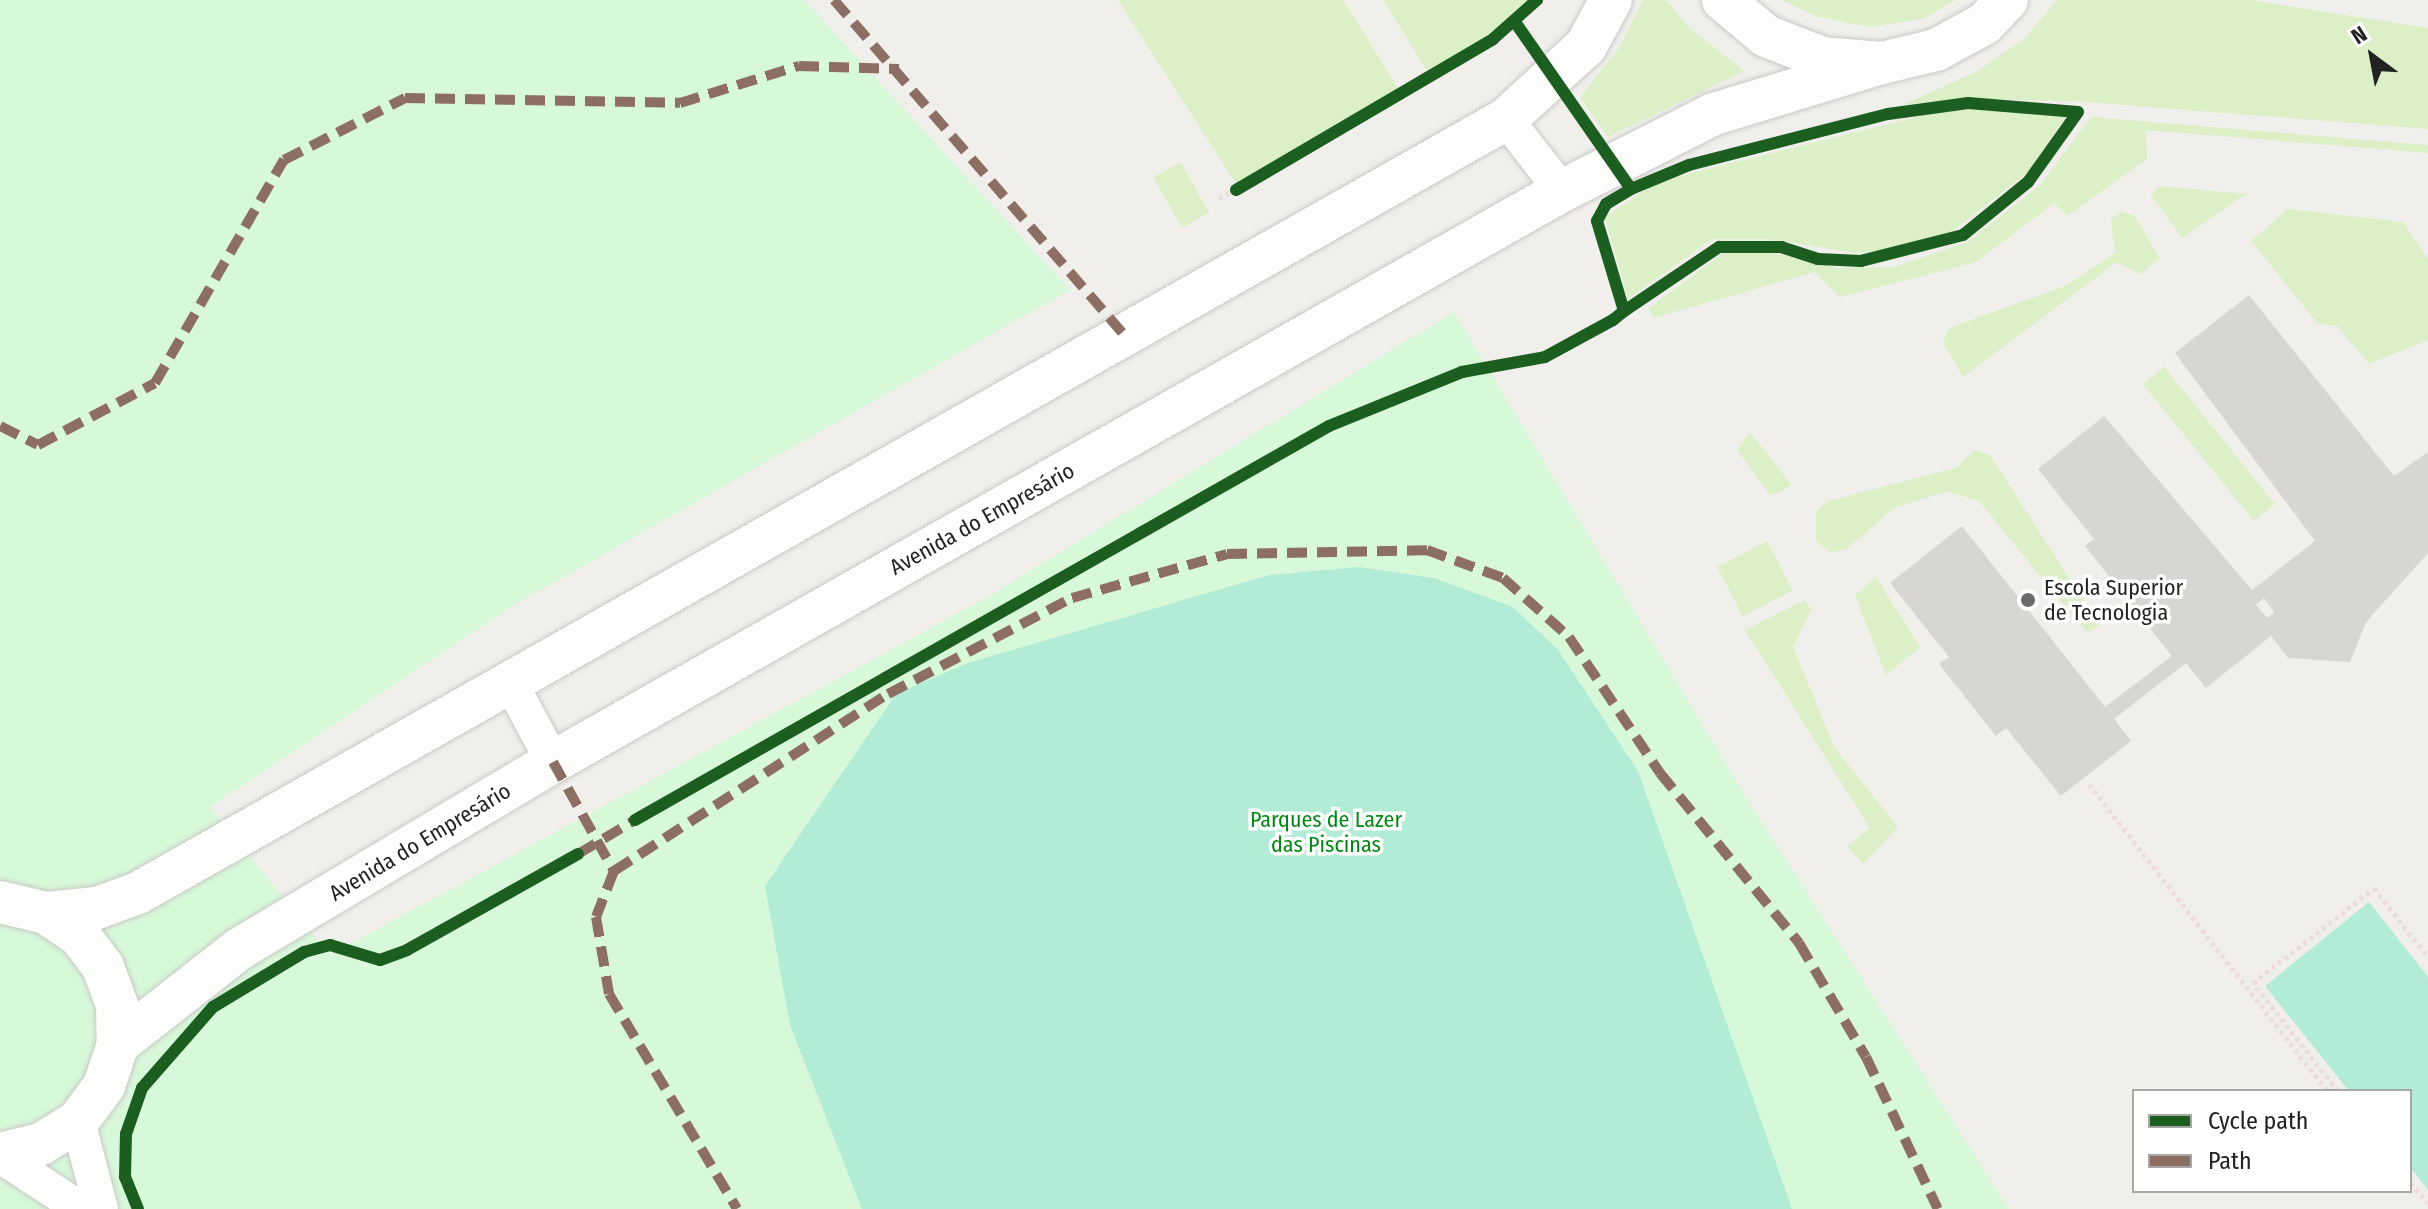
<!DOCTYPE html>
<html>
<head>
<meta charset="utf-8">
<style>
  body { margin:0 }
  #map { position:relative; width:2428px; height:1209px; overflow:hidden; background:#f0efeb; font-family:"Fira Sans Condensed",sans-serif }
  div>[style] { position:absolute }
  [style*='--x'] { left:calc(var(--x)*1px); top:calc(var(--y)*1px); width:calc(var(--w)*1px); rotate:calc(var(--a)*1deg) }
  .grass>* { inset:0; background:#dbf0c7; transform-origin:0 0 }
  .park>* { inset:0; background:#d7f8d9 }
  .pitch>* { inset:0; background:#b2ebd6 }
  .building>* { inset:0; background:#d8d6d3 }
  .path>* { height:5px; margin-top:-2.5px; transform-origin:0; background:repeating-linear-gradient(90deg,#edddda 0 4px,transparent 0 8px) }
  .roads { filter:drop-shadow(0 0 2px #c9c8c7) drop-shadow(0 0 2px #c9c8c7) }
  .minor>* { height:34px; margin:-17px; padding:0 17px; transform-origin:17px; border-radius:17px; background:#fdfdfc }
  .tertiary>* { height:42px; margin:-21px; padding:0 21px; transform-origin:21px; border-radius:21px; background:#fdfdfc }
  .quiet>* { height:10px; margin-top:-5px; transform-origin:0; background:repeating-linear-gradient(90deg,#8d6e63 0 20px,transparent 0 30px) }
  .cycleway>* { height:12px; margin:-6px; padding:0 6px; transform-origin:6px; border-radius:6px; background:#1b5e20 }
  .dots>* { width:22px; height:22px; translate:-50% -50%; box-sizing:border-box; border:4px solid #fff; border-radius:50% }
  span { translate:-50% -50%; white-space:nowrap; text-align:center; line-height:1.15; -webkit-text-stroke:7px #fff; paint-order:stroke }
  .street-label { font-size:22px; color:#222 }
  .poi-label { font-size:22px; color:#222 }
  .left { translate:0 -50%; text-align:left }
  .park-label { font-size:22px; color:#028914 }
  .legend { position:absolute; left:2132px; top:1089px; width:280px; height:104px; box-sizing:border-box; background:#fff; border:2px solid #a7a7a7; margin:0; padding:10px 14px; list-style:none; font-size:24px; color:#222 }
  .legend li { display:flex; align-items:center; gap:16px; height:40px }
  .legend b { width:40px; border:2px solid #a7a7a7 }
  .north { position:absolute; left:2332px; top:16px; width:80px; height:80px; -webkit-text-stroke:6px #fff; paint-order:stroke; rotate:328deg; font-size:22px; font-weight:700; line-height:32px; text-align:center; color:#222 }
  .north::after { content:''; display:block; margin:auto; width:28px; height:36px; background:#222; clip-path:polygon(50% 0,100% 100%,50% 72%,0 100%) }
</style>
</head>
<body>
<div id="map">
  <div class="grass">
    <div style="clip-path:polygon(1118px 0,1343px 0,1398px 88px,1237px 185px)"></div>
    <div style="clip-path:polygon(1383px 0,1529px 0,1487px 38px,1428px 72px)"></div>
    <div style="clip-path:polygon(1643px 0,1666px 0,1691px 30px,1745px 71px,1608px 137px,1580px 97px,1621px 45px)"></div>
    <div style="clip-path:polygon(1782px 0,1955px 0,1923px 19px,1870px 27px,1818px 17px)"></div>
    <div style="clip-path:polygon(2057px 0,2250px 0,2428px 28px,2428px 129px,2086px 102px,1963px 98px,1902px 105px,1976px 72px,2024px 39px)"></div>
    <div style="clip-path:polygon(1986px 108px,2066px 116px,2028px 172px,1953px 231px,1905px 248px,1856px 253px,1769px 239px,1712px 239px,1628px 299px,1605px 217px,1659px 181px,1933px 113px)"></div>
    <div style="clip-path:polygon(2091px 117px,2428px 145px,2428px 153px,2145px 130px,2147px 159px,2067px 216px,2054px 203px,1976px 262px,1840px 297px,1815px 272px,1653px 318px,1649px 308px,1725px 252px,1764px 250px,1838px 268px,1894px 267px,1968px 242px,2040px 185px)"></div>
    <div style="left:1180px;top:162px;width:58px;height:31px;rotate:60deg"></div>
    <div style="clip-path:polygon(2160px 186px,2246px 194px,2182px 238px,2151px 195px)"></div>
    <div style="clip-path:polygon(2288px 209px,2403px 222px,2428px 259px,2428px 340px,2369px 364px,2337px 326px,2318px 324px,2251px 241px)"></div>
    <div style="clip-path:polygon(2121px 212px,2134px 215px,2160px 258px,2139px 274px,2117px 262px,1963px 377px,1943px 342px,1949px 328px,2065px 286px,2115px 253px,2111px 219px)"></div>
    <div style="left:2164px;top:367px;width:176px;height:27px;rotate:51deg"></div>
    <div style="clip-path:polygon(1750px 432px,1791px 484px,1781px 492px,1770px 495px,1737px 450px)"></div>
    <div style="clip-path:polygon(1975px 450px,1990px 455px,2099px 625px,2088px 632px,2081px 626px,1979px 501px,1947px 491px,1894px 508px,1848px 548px,1831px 553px,1816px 541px,1816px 512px,1828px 501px,1956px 468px)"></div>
    <div style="left:1767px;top:541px;width:56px;height:56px;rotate:63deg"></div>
    <div style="clip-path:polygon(1876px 577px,1920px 647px,1886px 675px,1855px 595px)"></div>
    <div style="clip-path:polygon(1805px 600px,1811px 610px,1793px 647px,1834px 747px,1898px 827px,1863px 864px,1847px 846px,1870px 828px,1745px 630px)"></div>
  </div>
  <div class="park">
    <div style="clip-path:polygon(0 0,804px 0,1070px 290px,516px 604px,210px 807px,330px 955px,979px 602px,1454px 312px,1746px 797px,2009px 1209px,0 1209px)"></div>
  </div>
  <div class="pitch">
    <div style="clip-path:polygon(1359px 567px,1434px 578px,1513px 607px,1558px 650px,1638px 771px,1792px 1209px,862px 1209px,790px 1025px,765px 886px,896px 694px,968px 663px,1269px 575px)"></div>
    <div style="clip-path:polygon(2369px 902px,2428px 977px,2428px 1190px,2410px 1167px,2410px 1091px,2349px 1091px,2265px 986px)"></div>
  </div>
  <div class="building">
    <div style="clip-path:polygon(evenodd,2249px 295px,2394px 476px,2428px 452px,2428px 553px,2366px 622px,2350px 662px,2288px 658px,2271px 636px,2206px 688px,2186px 663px,2114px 719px,2131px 741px,2061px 796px,2006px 728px,1996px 736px,1939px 664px,1949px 657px,1890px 583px,1962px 526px,2105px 707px,2172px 656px,2085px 546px,2094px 539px,2038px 469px,2104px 416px,2252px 590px,2315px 541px,2175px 353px,2249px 295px,2264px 598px,2274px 612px,2267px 618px,2256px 605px,2264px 598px)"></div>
  </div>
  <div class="path">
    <div style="--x:1219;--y:198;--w:19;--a:-25"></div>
    <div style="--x:2089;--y:784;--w:388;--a:52.2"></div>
    <div style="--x:2338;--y:1091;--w:137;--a:-128.2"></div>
    <div style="--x:2253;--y:983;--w:154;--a:-38.1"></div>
    <div style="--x:2374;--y:888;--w:88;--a:52"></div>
    <div style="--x:2410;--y:1183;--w:26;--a:47"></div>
  </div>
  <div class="roads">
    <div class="minor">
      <div style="--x:1506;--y:119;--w:91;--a:52.1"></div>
      <div style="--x:510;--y:682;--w:91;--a:61.7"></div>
      <div style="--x:78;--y:1121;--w:91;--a:75.4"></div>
      <div style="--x:0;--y:1156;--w:97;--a:33.2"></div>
    </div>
    <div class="tertiary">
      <div style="--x:1723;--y:0;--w:56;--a:39.9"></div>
      <div style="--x:1766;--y:36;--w:60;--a:21.4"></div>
      <div style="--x:1822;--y:58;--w:60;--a:4.8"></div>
      <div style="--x:1882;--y:63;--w:56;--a:-13.5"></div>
      <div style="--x:1936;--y:50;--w:55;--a:-28.4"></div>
      <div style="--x:1984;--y:24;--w:33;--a:-46"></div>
      <div style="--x:0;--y:902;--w:47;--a:13.4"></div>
      <div style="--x:46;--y:913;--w:40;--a:34"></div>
      <div style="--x:79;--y:935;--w:40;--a:53"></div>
      <div style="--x:103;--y:967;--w:40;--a:69.8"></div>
      <div style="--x:117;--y:1005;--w:39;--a:89"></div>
      <div style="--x:118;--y:1044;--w:44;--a:108.4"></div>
      <div style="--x:104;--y:1086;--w:44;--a:126.6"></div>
      <div style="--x:78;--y:1121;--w:44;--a:148.1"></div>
      <div style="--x:41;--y:1144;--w:42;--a:166.3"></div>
      <div style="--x:46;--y:913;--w:51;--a:-5.6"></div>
      <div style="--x:97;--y:908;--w:44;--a:-20.1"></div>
      <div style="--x:138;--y:893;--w:1572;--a:-29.5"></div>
      <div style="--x:1506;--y:119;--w:108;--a:-42.4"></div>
      <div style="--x:1586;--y:46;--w:52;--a:-61.5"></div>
      <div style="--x:118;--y:1044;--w:154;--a:-38.1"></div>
      <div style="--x:239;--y:949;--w:365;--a:-30.8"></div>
      <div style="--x:553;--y:762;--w:1159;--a:-29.51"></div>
      <div style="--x:1562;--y:191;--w:170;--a:-26.9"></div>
      <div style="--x:1714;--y:114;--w:176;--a:-16.9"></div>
    </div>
  </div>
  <div class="quiet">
    <div style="--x:834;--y:0;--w:440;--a:49.1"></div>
    <div style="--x:0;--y:426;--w:42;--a:26.6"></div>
    <div style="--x:38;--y:445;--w:132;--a:-27.9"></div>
    <div style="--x:155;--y:383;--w:258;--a:-60"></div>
    <div style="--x:284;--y:160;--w:136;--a:-27.1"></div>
    <div style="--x:405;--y:98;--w:275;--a:1"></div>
    <div style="--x:680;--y:103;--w:125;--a:-17.3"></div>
    <div style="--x:799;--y:66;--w:100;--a:1.7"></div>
    <div style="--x:553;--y:762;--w:125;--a:60.8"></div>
    <div style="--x:614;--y:871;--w:49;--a:111.4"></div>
    <div style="--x:596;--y:917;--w:78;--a:80.4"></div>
    <div style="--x:609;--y:994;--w:250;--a:59.2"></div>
    <div style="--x:578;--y:854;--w:66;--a:-30.8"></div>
    <div style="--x:614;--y:871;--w:326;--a:-32.9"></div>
    <div style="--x:888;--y:694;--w:208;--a:-27.6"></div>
    <div style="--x:1072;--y:598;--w:161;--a:-15.8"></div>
    <div style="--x:1227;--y:554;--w:200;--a:-1.1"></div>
    <div style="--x:1427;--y:550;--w:81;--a:20.2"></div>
    <div style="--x:1503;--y:578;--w:89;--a:41.8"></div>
    <div style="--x:1569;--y:637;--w:164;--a:56.2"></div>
    <div style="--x:1660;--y:773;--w:220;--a:50.7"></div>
    <div style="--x:1799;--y:943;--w:132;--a:59.6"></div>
    <div style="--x:1866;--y:1057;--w:168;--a:64.7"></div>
  </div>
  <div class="cycleway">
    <div style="--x:1515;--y:22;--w:203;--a:55.2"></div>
    <div style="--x:1236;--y:190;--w:298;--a:-30.4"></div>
    <div style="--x:1493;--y:39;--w:59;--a:-41.6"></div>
    <div style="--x:635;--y:820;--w:798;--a:-29.58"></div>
    <div style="--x:1329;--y:426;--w:144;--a:-22.1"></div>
    <div style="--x:1462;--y:372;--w:84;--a:-10.2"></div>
    <div style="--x:1545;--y:357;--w:77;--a:-28.6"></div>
    <div style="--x:1613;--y:320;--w:14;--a:-39"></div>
    <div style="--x:1624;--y:311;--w:94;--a:-106.7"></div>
    <div style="--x:1597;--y:221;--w:19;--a:-62"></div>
    <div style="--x:1606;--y:204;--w:29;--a:-31"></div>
    <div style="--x:1631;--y:189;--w:63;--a:-22.5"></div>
    <div style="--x:1689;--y:165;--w:205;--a:-14.4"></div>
    <div style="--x:1888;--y:114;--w:81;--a:-7.8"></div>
    <div style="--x:1968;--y:103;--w:110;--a:4.7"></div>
    <div style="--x:2078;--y:112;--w:86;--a:125.5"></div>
    <div style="--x:2028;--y:182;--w:84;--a:140.8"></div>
    <div style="--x:1963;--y:235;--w:105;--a:165.7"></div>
    <div style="--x:1861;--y:261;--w:43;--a:-177.3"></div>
    <div style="--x:1818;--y:259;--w:38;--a:-162"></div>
    <div style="--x:1782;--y:247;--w:63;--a:180"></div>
    <div style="--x:1719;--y:247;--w:115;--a:146"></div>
    <div style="--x:138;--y:1209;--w:35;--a:-112"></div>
    <div style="--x:125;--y:1177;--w:43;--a:-88.7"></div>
    <div style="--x:126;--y:1134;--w:49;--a:-70.8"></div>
    <div style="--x:142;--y:1088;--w:108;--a:-48.8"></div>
    <div style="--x:213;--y:1007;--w:106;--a:-31.1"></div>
    <div style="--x:304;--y:952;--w:27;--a:-15"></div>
    <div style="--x:330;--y:945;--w:52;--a:16.7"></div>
    <div style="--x:380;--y:960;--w:29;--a:-20"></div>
    <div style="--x:407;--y:950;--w:196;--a:-29.3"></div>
  </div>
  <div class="dots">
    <div style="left:2028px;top:600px;background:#6a6a68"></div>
  </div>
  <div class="street-label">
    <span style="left:982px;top:519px;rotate:-29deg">Avenida do Empresário</span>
    <span style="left:420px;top:842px;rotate:-31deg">Avenida do Empresário</span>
  </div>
  <div class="poi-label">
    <span class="left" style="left:2044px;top:600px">Escola Superior<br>de Tecnologia</span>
  </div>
  <div class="park-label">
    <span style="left:1326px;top:832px">Parques de Lazer<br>das Piscinas</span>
  </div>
  <ul class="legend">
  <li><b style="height:10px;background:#1b5e20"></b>Cycle path</li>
  <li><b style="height:10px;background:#8d6e63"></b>Path</li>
  </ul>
  <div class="north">N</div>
</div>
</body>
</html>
